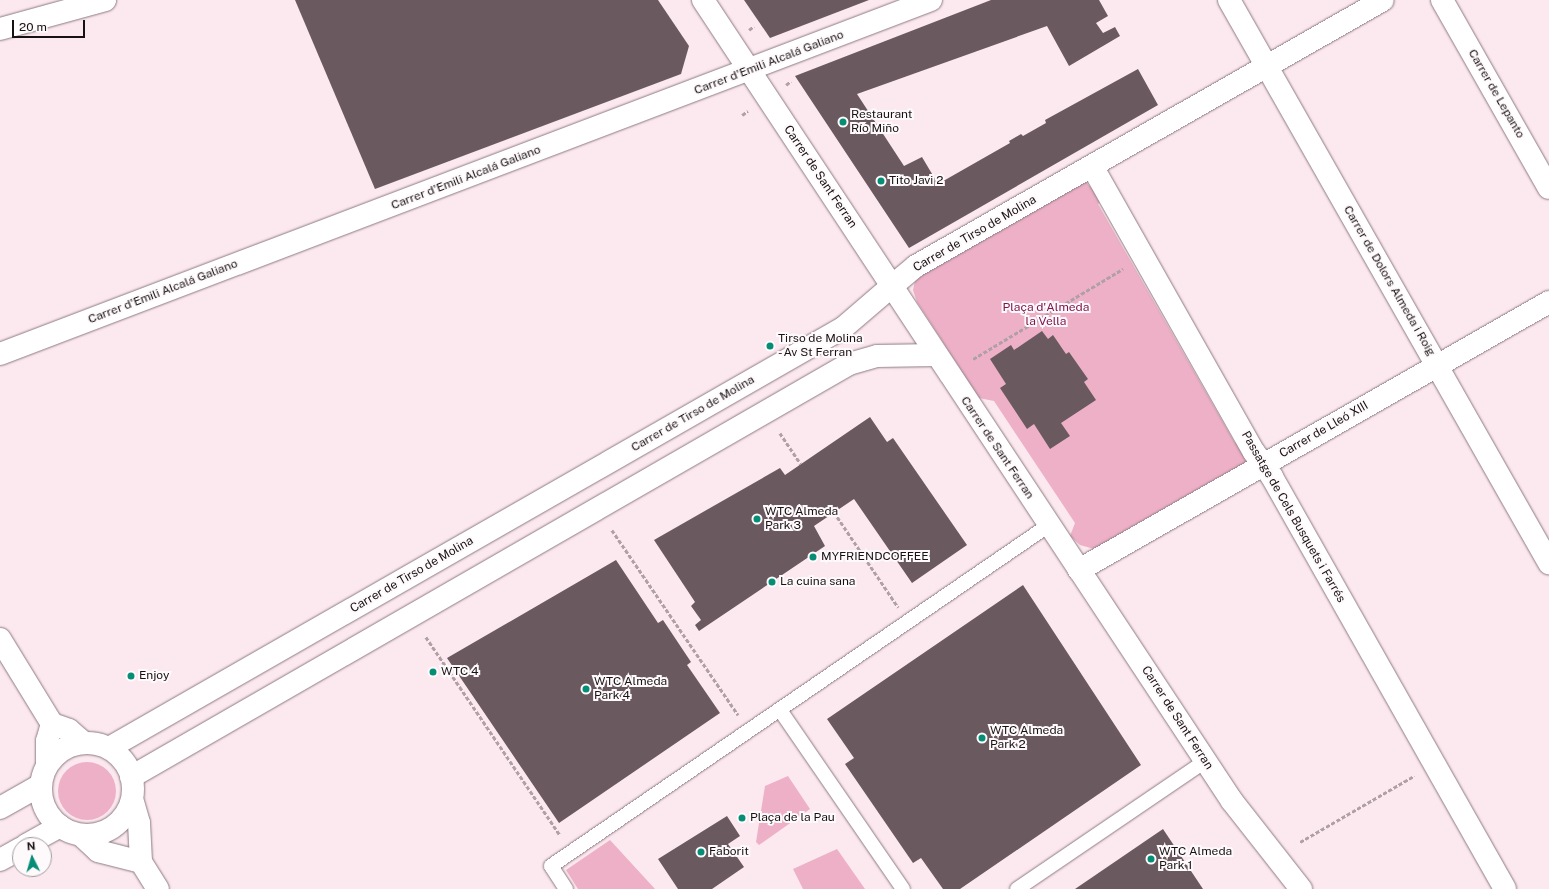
<!DOCTYPE html>
<html>
<head>
<meta charset="utf-8">
<style>
  body { margin:0 }
  #map { position:relative; width:1549px; height:889px; overflow:hidden; background:#fce8ef; font-family:"Public Sans",sans-serif }
  div>[style] { position:absolute }
  [style*='--x'] { left:calc(var(--x)*1px); top:calc(var(--y)*1px); width:calc(var(--w)*1px); rotate:calc(var(--a)*1deg) }
  .green>* { inset:0; background:#edb0c7 }
  .round { border-radius:50% }
  .building>* { inset:0; background:#6a5a60 }
  .path>* { height:2.5px; margin-top:-1.25px; transform-origin:0; background:repeating-linear-gradient(90deg,#afa0a5 0 4px,transparent 0 6px) }
  .roads { filter:drop-shadow(0 0 1px #8d7b81) drop-shadow(0 0 1px #8d7b81) }
  .lane>* { height:14px; margin:-7px; padding:0 7px; transform-origin:7px; border-radius:7px; background:#fff }
  .street>* { height:22px; margin:-11px; padding:0 11px; transform-origin:11px; border-radius:11px; background:#fff }
  .secondary>* { height:22px; margin:-11px; padding:0 11px; transform-origin:11px; border-radius:11px; background:#fff }
  .secondary>.ring { margin:-11px; padding:0; box-sizing:content-box; background:none; border:22px solid #fff; border-radius:50% }
  .dots>* { width:11px; height:11px; translate:-50% -50%; box-sizing:border-box; border:2px solid #fefafc; border-radius:50% }
  span { translate:-50% -50%; white-space:nowrap; text-align:center; line-height:1.15; -webkit-text-stroke:4px #fefafc; paint-order:stroke }
  .street-label { font-size:12px; color:#181114 }
  .poi-label { font-size:12px; color:#181114 }
  .left { translate:0 -50%; text-align:left }
  .park-label { font-size:12px; color:#81154e }
  .north { position:absolute; left:12px; top:837px; width:40px; height:40px; box-sizing:border-box; background:#fefafc; border:1px solid #a29d9f; border-radius:50%; rotate:355deg; font-size:11px; font-weight:700; line-height:16px; text-align:center; color:#181114 }
  .north::after { content:''; display:block; margin:auto; width:14px; height:18px; background:#068d75; clip-path:polygon(50% 0,100% 100%,50% 72%,0 100%) }
  .scale { position:absolute; left:12px; top:20px; width:73px; height:18px; box-sizing:border-box; border:2px solid #181114; border-top:0; padding-left:5px; font-size:12px; line-height:14px; white-space:nowrap; color:#181114; -webkit-text-stroke:3px #fefafc; paint-order:stroke }
</style>
</head>
<body>
<div id="map">
  <div class="green">
    <div style="clip-path:polygon(1085px 181px,1103px 201px,1098px 204px,1235px 443px,1240px 440px,1250px 463px,1232px 470px,1125px 531px,1128px 536px,1094px 549px,1080px 545px,1070px 536px,1075px 523px,994px 401px,979px 398px,917px 302px,913px 290px,916px 276px)"></div>
    <div class="round" style="left:58px;top:762px;width:58px;height:58px"></div>
    <div style="clip-path:polygon(788px 776px,810px 809px,759px 845px,756px 842px,765px 786px)"></div>
    <div style="clip-path:polygon(610px 840px,655px 889px,578px 889px,566px 870px)"></div>
    <div style="clip-path:polygon(837px 849px,865px 889px,803px 889px,793px 869px)"></div>
  </div>
  <div class="building">
    <div style="clip-path:polygon(295px 0,658px 0,689px 46px,681px 74px,375px 189px)"></div>
    <div style="clip-path:polygon(744px 0,869px 0,770px 38px)"></div>
    <div style="clip-path:polygon(991px 0,1099px 0,1108px 16px,1096px 23px,1103px 33px,1115px 27px,1120px 36px,1069px 66px,1047px 26px,857px 94px,904px 166px,922px 157px,938px 184px,1010px 143px,1009px 141px,1021px 134px,1023px 136px,1046px 123px,1045px 120px,1138px 69px,1158px 105px,909px 248px,795px 76px)"></div>
    <div style="clip-path:polygon(1042px 331px,1048px 339px,1053px 335px,1066px 354px,1069px 352px,1088px 379px,1084px 382px,1096px 400px,1061px 423px,1070px 436px,1050px 449px,1034px 424px,1027px 429px,1000px 388px,1006px 384px,990px 359px,1011px 345px,1014px 350px)"></div>
    <div style="clip-path:polygon(870px 417px,887px 442px,893px 438px,967px 545px,912px 583px,854px 499px,814px 526px,825px 546px,699px 631px,695px 625px,701px 620px,691px 606px,695px 602px,654px 540px,780px 468px,785px 475px)"></div>
    <div style="clip-path:polygon(616px 560px,658px 623px,663px 620px,691px 662px,687px 665px,720px 713px,559px 823px,447px 658px)"></div>
    <div style="clip-path:polygon(1023px 585px,1141px 765px,960px 889px,943px 889px,921px 858px,913px 863px,845px 764px,854px 758px,827px 719px)"></div>
    <div style="clip-path:polygon(727px 816px,740px 836px,728px 844px,744px 867px,712px 889px,678px 889px,658px 859px)"></div>
    <div style="clip-path:polygon(1163px 829px,1203px 889px,1075px 889px)"></div>
  </div>
  <div class="path">
    <div style="--x:749;--y:30;--w:6;--a:-39"></div>
    <div style="--x:786;--y:85;--w:6;--a:-39"></div>
    <div style="--x:742;--y:115;--w:7;--a:-34"></div>
    <div style="--x:973;--y:359;--w:175;--a:-31"></div>
    <div style="--x:780;--y:433;--w:37;--a:56"></div>
    <div style="--x:834;--y:512;--w:115;--a:56"></div>
    <div style="--x:612;--y:530;--w:224;--a:55.7"></div>
    <div style="--x:426;--y:637;--w:239;--a:55.9"></div>
    <div style="--x:1300;--y:842;--w:132;--a:-30.1"></div>
  </div>
  <div class="roads">
    <div class="lane">
      <div style="--x:780;--y:710;--w:217;--a:55.5"></div>
      <div style="--x:566;--y:889;--w:27;--a:-123"></div>
      <div style="--x:551;--y:866;--w:604;--a:-34.4"></div>
      <div style="--x:1017;--y:889;--w:227;--a:-34.2"></div>
    </div>
    <div class="street">
      <div style="--x:703;--y:0;--w:960;--a:56.56"></div>
      <div style="--x:1232;--y:801;--w:112;--a:51.9"></div>
      <div style="--x:1229;--y:0;--w:648;--a:60.39"></div>
      <div style="--x:1442;--y:0;--w:216;--a:60.4"></div>
      <div style="--x:1092;--y:166;--w:329;--a:60.5"></div>
      <div style="--x:1254;--y:452;--w:31;--a:54"></div>
      <div style="--x:1272;--y:477;--w:473;--a:60.5"></div>
      <div style="--x:892;--y:286;--w:31;--a:-40"></div>
      <div style="--x:916;--y:266;--w:537;--a:-29.67"></div>
      <div style="--x:0;--y:354;--w:996;--a:-20.82"></div>
      <div style="--x:1079;--y:570;--w:541;--a:-29.69"></div>
      <div style="--x:0;--y:639;--w:100;--a:58.5"></div>
      <div style="--x:52;--y:724;--w:18;--a:19"></div>
      <div style="--x:69;--y:730;--w:20;--a:41"></div>
      <div style="--x:47;--y:765;--w:24;--a:-90"></div>
      <div style="--x:47;--y:741;--w:18;--a:-74"></div>
      <div style="--x:133;--y:802;--w:22;--a:74"></div>
      <div style="--x:139;--y:823;--w:39;--a:87"></div>
      <div style="--x:141;--y:862;--w:32;--a:58"></div>
      <div style="--x:83;--y:837;--w:21;--a:43"></div>
      <div style="--x:98;--y:851;--w:44;--a:14.3"></div>
    </div>
    <div class="secondary">
      <div style="--x:0;--y:29;--w:109;--a:-15.4"></div>
      <div class="ring" style="left:41px;top:743px;width:70px;height:70px"></div>
      <div style="--x:109;--y:748;--w:846;--a:-29.78"></div>
      <div style="--x:843;--y:328;--w:65;--a:-40.6"></div>
      <div style="--x:131;--y:777;--w:828;--a:-29.91"></div>
      <div style="--x:849;--y:364;--w:29;--a:-16"></div>
      <div style="--x:877;--y:356;--w:59;--a:-1"></div>
      <div style="--x:0;--y:808;--w:45;--a:-29.4"></div>
      <div style="--x:26;--y:845;--w:39;--a:-29"></div>
      <div style="--x:0;--y:860;--w:23;--a:-29"></div>
    </div>
  </div>
  <div class="dots">
    <div style="left:843px;top:122px;background:#068d75"></div>
    <div style="left:881px;top:181px;background:#068d75"></div>
    <div style="left:770px;top:346px;background:#068d75"></div>
    <div style="left:757px;top:519px;background:#068d75"></div>
    <div style="left:813px;top:557px;background:#068d75"></div>
    <div style="left:772px;top:582px;background:#068d75"></div>
    <div style="left:433px;top:672px;background:#068d75"></div>
    <div style="left:131px;top:676px;background:#068d75"></div>
    <div style="left:586px;top:689px;background:#068d75"></div>
    <div style="left:982px;top:738px;background:#068d75"></div>
    <div style="left:742px;top:818px;background:#068d75"></div>
    <div style="left:701px;top:852px;background:#068d75"></div>
    <div style="left:1151px;top:859px;background:#068d75"></div>
  </div>
  <div class="street-label">
    <span style="left:769px;top:63px;rotate:-21deg">Carrer d'Emili Alcalá Galiano</span>
    <span style="left:1496px;top:94px;rotate:60deg">Carrer de Lepanto</span>
    <span style="left:820px;top:177px;rotate:56deg">Carrer de Sant Ferran</span>
    <span style="left:466px;top:178px;rotate:-21deg">Carrer d'Emili Alcalá Galiano</span>
    <span style="left:975px;top:234px;rotate:-30deg">Carrer de Tirso de Molina</span>
    <span style="left:1389px;top:281px;rotate:60deg">Carrer de Dolors Almeda i Roig</span>
    <span style="left:163px;top:292px;rotate:-21deg">Carrer d'Emili Alcalá Galiano</span>
    <span style="left:693px;top:414px;rotate:-30deg">Carrer de Tirso de Molina</span>
    <span style="left:1324px;top:430px;rotate:-30deg">Carrer de Lleó XIII</span>
    <span style="left:997px;top:448px;rotate:56deg">Carrer de Sant Ferran</span>
    <span style="left:1293px;top:517px;rotate:60deg">Passatge de Cels Busquets i Farrés</span>
    <span style="left:412px;top:575px;rotate:-30deg">Carrer de Tirso de Molina</span>
    <span style="left:1177px;top:718px;rotate:57deg">Carrer de Sant Ferran</span>
  </div>
  <div class="poi-label">
    <span class="left" style="left:851px;top:122px">Restaurant<br>Río Miño</span>
    <span class="left" style="left:889px;top:181px">Tito Javi 2</span>
    <span class="left" style="left:778px;top:346px">Tirso de Molina<br>- Av St Ferran</span>
    <span class="left" style="left:765px;top:519px">WTC Almeda<br>Park 3</span>
    <span class="left" style="left:821px;top:557px">MYFRIENDCOFFEE</span>
    <span class="left" style="left:780px;top:582px">La cuina sana</span>
    <span class="left" style="left:441px;top:672px">WTC 4</span>
    <span class="left" style="left:139px;top:676px">Enjoy</span>
    <span class="left" style="left:594px;top:689px">WTC Almeda<br>Park 4</span>
    <span class="left" style="left:990px;top:738px">WTC Almeda<br>Park 2</span>
    <span class="left" style="left:750px;top:818px">Plaça de la Pau</span>
    <span class="left" style="left:709px;top:852px">Faborit</span>
    <span class="left" style="left:1159px;top:859px">WTC Almeda<br>Park 1</span>
  </div>
  <div class="park-label">
    <span style="left:1046px;top:315px">Plaça d'Almeda<br>la Vella</span>
  </div>
  <div class="north">N</div>
  <div class="scale">20 m</div>
</div>
</body>
</html>
